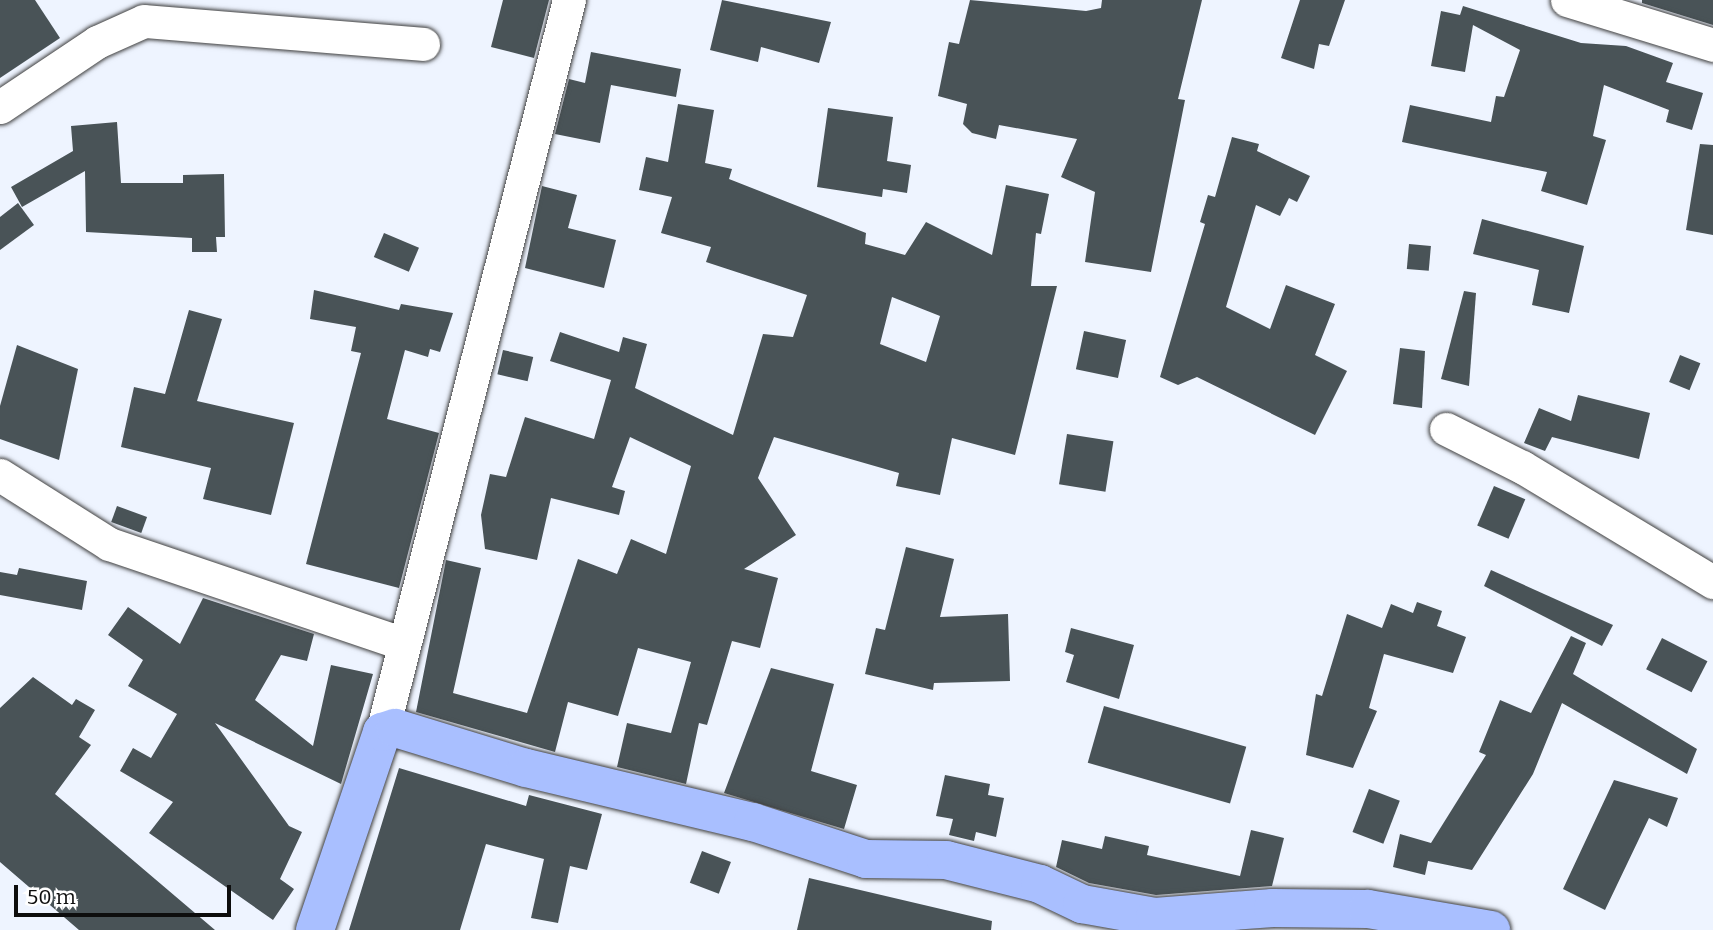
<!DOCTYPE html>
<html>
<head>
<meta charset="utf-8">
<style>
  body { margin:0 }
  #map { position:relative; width:1713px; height:930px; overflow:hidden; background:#eef4ff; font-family:Bitter,serif }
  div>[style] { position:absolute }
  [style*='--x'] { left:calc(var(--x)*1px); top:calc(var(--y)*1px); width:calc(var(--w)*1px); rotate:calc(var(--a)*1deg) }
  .building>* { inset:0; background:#495357; transform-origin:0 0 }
  .roads { filter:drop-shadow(0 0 2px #404040) drop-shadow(0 0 2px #404040) }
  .street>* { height:33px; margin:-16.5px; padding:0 16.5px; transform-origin:16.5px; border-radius:16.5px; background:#fff }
  .secondary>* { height:38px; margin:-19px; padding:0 19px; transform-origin:19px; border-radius:19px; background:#a9bfff }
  span { translate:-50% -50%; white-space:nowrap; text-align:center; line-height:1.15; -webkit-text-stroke:7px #fff; paint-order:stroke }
  .scale { position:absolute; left:14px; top:885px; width:217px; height:32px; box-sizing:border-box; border:4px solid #0d0d0d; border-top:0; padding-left:9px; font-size:21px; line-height:24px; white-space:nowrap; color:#0d0d0d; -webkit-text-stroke:5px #fff; paint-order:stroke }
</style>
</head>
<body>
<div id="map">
  <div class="building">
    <div style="clip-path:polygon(0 0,35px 0,60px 38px,0 78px)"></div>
    <div style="clip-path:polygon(503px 0,549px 0,534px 58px,491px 47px)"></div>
    <div style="clip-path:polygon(722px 0,831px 22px,819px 63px,761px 47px,758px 62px,710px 50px)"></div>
    <div style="clip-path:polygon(970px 0,1086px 11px,1101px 8px,1102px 0,1202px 0,1178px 99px,1185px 100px,1151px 272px,1085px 262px,1095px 192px,1061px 177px,1077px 139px,999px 125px,996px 139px,972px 133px,963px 124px,967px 104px,938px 96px,949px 42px,959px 44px)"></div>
    <div style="clip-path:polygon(1300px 0,1345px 0,1329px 46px,1319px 44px,1314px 69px,1281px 58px)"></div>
    <div style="clip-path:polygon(1642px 0,1713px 0,1713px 25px,1642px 3px)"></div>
    <div style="clip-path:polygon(1463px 6px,1581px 43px,1626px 46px,1673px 63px,1666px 82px,1703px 93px,1692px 130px,1666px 122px,1669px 110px,1604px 85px,1593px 136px,1606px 140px,1587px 205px,1541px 191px,1547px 172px,1402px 142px,1410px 105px,1491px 122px,1496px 96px,1504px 97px,1520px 50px,1473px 25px,1465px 72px,1431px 66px,1441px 11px,1460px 15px)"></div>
    <div style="clip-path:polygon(591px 52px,681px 69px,676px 97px,611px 85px,600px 143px,555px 134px,569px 79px,585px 83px)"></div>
    <div style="clip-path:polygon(evenodd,678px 104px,714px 110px,705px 163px,732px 169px,729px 179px,866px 233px,865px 244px,905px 255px,926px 222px,992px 255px,1006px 185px,1049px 194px,1041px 234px,1036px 233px,1031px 286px,1057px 286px,1015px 455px,952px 438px,940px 495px,896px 486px,899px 473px,774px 437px,758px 478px,796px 535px,744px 569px,778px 578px,760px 648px,732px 641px,707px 725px,699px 723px,686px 784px,617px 767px,627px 723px,671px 733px,691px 662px,638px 648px,618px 716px,568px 702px,555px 752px,416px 712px,446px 560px,481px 568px,453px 693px,527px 713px,578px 559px,617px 574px,631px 539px,666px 554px,691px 466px,630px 437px,612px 487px,625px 491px,619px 515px,551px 498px,537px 560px,485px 549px,481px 515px,490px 474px,506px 477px,525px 417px,594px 439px,611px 380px,550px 361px,560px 332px,619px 352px,623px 337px,647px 344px,635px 388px,733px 435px,763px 334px,793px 337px,807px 295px,706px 262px,711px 247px,661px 233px,672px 197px,639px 190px,646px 157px,668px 162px,678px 104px,892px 297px,940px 316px,926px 362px,880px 344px,892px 297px)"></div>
    <div style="clip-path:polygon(828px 108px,893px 117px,887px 161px,911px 165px,907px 193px,883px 189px,882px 197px,817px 187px)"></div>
    <div style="clip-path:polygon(117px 122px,121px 183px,183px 183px,183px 175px,224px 174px,225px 237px,216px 237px,217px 252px,192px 252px,192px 238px,86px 232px,85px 171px,22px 207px,11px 187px,73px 151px,71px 126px)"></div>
    <div style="clip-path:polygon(1232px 137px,1259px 144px,1257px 151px,1310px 176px,1297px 202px,1289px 198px,1280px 216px,1256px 205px,1226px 307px,1270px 329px,1286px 285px,1335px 304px,1315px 355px,1347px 371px,1315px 435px,1197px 377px,1178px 385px,1160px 377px,1205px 224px,1200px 222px,1208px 195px,1215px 197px)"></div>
    <div style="clip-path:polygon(1700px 144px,1713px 145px,1713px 235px,1686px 230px)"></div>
    <div style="clip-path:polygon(542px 186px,577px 195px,568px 228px,616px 240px,604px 288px,525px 268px)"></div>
    <div style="clip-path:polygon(18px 203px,34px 225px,0 250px,0 217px)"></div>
    <div style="clip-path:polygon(1482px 219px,1584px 246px,1569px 313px,1532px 305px,1539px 270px,1473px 254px)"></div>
    <div style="left:384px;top:233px;width:38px;height:26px;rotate:23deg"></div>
    <div style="left:1409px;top:244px;width:22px;height:25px;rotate:5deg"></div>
    <div style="clip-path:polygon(314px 290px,399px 310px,401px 304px,453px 313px,440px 352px,430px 349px,428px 357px,405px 350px,387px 419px,439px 433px,399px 588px,306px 564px,361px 353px,351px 351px,356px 327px,310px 319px)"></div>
    <div style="clip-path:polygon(1464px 291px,1476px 293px,1469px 386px,1441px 379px)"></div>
    <div style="clip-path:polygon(189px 310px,222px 319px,197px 401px,294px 423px,271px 515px,203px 499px,211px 468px,121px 447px,134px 387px,165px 394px)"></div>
    <div style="left:1084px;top:331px;width:43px;height:39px;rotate:12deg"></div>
    <div style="clip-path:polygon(17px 345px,78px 369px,59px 460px,0 439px,0 406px)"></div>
    <div style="clip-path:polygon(1400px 348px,1425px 351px,1422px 408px,1393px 404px)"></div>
    <div style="left:503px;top:350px;width:31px;height:25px;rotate:13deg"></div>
    <div style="left:1680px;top:355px;width:22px;height:29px;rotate:22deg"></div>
    <div style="clip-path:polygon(1578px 395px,1650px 413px,1639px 459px,1552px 437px,1545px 451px,1524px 443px,1539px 408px,1571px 421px)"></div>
    <div style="left:1067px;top:434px;width:47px;height:51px;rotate:9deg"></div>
    <div style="left:1494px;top:486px;width:34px;height:43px;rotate:23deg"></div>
    <div style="left:117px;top:506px;width:32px;height:17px;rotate:20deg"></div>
    <div style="clip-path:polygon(906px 547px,954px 559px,940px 617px,1008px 614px,1010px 681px,934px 683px,933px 690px,865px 674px,876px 628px,885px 630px)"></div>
    <div style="clip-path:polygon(19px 568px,87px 581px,82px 610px,0 595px,0 572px,17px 575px)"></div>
    <div style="clip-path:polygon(1491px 570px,1613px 625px,1602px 646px,1484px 586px)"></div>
    <div style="clip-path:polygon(203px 598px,314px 634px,307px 661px,281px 655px,255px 700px,313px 746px,331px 665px,373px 674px,341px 784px,215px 723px,289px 826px,302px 832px,280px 879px,294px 889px,273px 920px,149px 833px,173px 802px,120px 771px,133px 748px,151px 758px,177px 714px,128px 686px,143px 660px,108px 635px,128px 607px,180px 644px)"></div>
    <div style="clip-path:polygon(1417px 602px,1442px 611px,1437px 626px,1466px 637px,1453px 673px,1384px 654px,1369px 708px,1377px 711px,1353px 768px,1306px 755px,1316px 694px,1322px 696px,1347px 614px,1382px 628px,1391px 604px,1413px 613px)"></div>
    <div style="clip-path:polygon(1071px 628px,1134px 645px,1119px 699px,1066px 682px,1074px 655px,1065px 652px)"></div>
    <div style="clip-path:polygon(1571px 636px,1586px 643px,1573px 674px,1697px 749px,1687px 774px,1562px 703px,1533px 774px,1472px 870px,1428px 861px,1425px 875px,1393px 867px,1400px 834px,1431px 843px,1486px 755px,1479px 752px,1500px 700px,1531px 713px)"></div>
    <div style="left:1662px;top:638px;width:51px;height:35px;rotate:27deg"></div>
    <div style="clip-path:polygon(771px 668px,834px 684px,811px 771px,857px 785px,844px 829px,724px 793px)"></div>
    <div style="clip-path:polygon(33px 677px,72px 705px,76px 699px,95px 710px,79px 737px,91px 745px,55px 794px,215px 930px,79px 930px,0 862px,0 708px)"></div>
    <div style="left:1104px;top:706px;width:148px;height:59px;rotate:16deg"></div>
    <div style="clip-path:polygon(399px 768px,526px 806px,529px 795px,602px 814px,587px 870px,570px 866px,558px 923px,531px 918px,544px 859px,486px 844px,460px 930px,349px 930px)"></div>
    <div style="clip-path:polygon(945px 775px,990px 784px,988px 795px,1004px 798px,996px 837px,976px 832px,974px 841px,949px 835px,953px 819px,936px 816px)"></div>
    <div style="clip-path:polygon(1614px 780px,1678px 798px,1667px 827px,1649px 818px,1605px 910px,1563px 889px)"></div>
    <div style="left:1369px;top:789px;width:33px;height:46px;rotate:21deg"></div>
    <div style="clip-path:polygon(1251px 830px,1284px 838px,1272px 886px,1156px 895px,1089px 883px,1056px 867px,1062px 840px,1102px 849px,1105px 836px,1149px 846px,1147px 855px,1240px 876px)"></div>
    <div style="left:702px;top:851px;width:31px;height:34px;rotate:21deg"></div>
    <div style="clip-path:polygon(809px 878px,992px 921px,991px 930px,797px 930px)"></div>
  </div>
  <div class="roads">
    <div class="street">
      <div style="--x:1567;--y:0;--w:153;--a:17.1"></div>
      <div style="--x:0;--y:107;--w:117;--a:-33.8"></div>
      <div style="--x:97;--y:42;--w:51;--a:-24.1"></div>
      <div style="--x:144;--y:21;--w:280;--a:4.7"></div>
      <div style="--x:1446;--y:429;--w:85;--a:26.6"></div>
      <div style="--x:1522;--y:467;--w:223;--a:31.1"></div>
      <div style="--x:0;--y:475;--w:129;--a:32.3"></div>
      <div style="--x:109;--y:544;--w:308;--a:18.7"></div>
      <div style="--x:382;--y:732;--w:756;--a:-75.67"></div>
    </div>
    <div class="secondary">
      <div style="--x:315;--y:930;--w:209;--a:-71.3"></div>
      <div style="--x:382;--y:732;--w:14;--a:-17"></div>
      <div style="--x:395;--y:728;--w:137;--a:17"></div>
      <div style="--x:526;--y:768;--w:233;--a:13.4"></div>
      <div style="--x:753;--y:822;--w:119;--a:18.1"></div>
      <div style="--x:866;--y:859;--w:80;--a:0.7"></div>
      <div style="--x:946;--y:860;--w:97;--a:14.3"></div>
      <div style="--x:1040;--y:884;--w:47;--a:25.5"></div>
      <div style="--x:1082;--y:904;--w:74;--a:10.1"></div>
      <div style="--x:1155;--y:917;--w:118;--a:-4.4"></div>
      <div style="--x:1273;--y:908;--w:95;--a:0.6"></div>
      <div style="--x:1368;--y:909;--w:125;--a:9.7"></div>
    </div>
  </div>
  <div class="scale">50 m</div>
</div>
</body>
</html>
